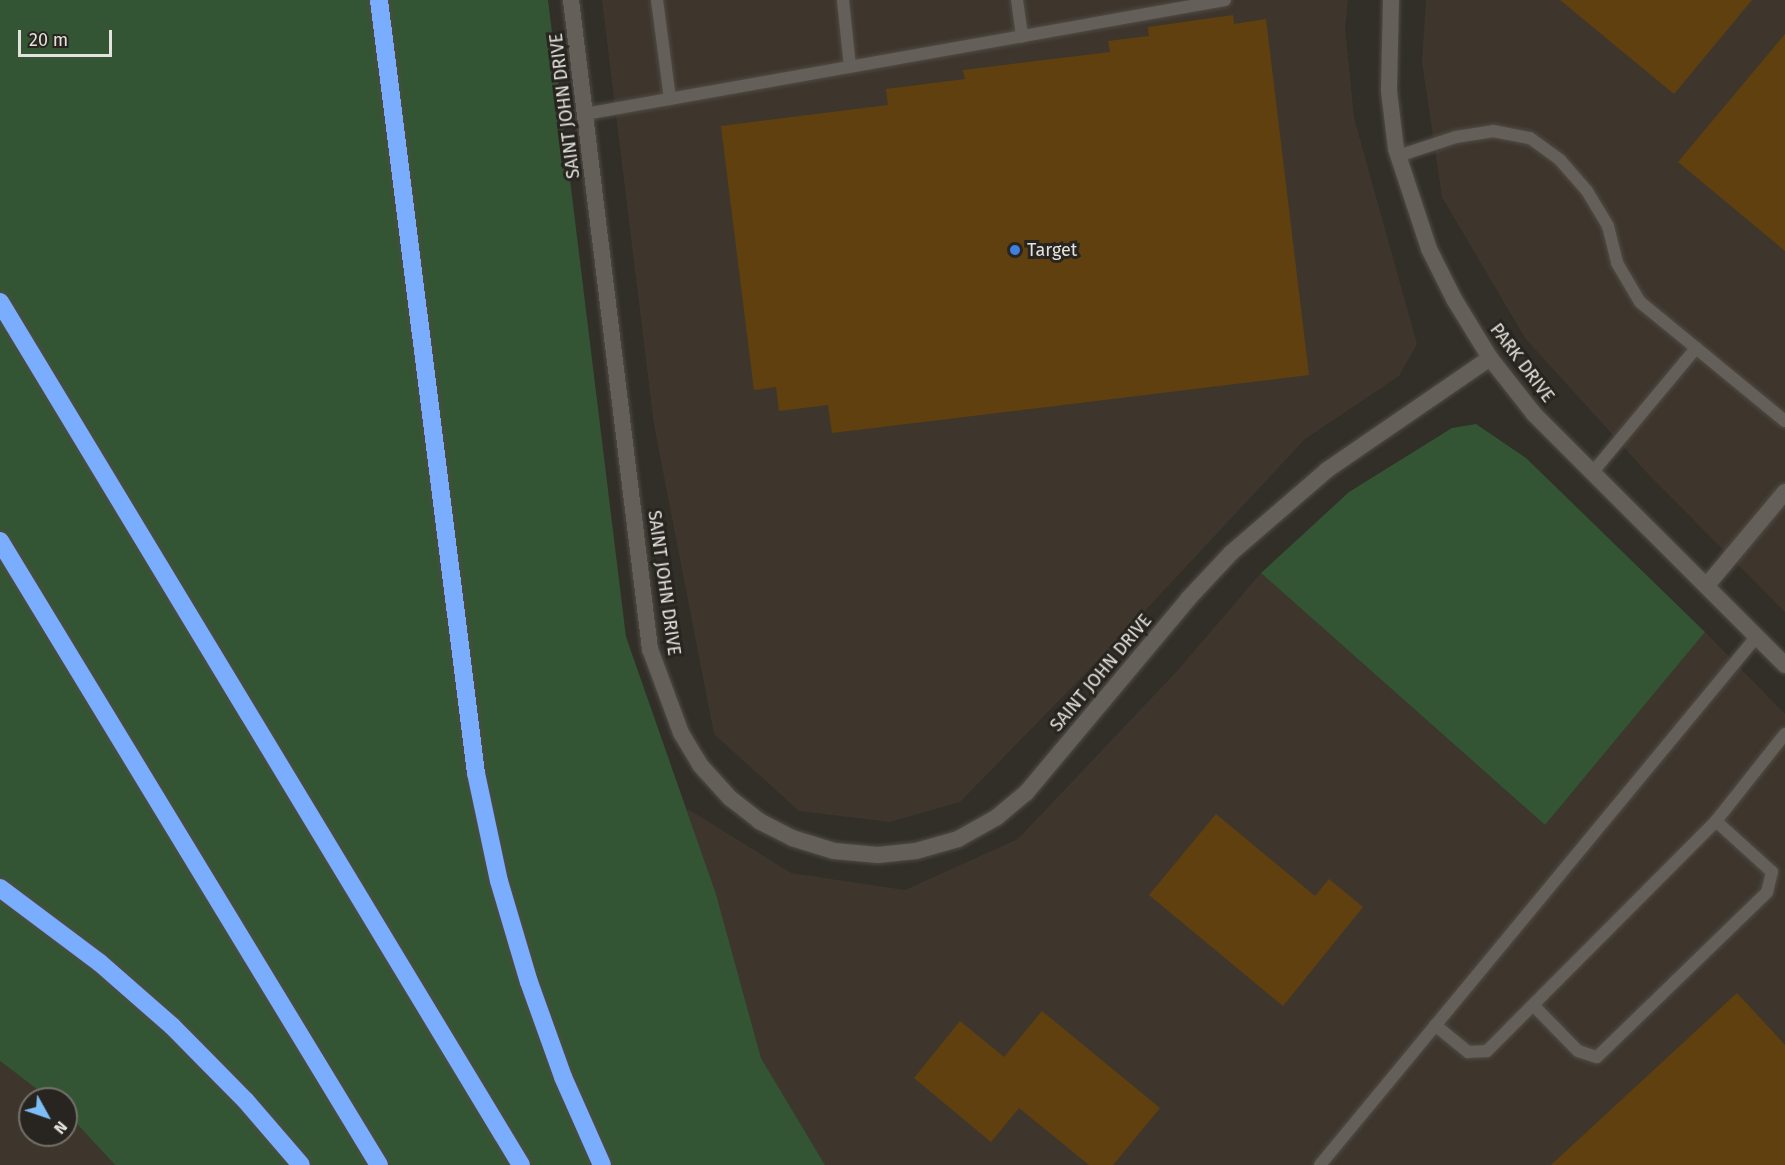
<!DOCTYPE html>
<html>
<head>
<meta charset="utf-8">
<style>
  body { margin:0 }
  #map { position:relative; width:1785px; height:1165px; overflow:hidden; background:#322e28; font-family:"Fira Sans",sans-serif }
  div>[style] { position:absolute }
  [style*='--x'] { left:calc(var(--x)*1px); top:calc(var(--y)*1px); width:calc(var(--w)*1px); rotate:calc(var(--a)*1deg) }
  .built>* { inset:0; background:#3e362c }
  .green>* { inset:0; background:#345533 }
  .building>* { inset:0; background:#60400e }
  .roads { filter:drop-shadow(0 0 2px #4f4b46) drop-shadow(0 0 2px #4f4b46) }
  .service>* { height:12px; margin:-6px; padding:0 6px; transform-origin:6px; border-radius:6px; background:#645f58 }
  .minor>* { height:16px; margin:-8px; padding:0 8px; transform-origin:8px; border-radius:8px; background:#645f58 }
  .tertiary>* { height:16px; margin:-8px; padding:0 8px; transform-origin:8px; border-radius:8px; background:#645f58 }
  .motorway>* { height:18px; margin:-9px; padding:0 9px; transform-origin:9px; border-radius:9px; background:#7aadfe }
  .dots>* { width:16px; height:16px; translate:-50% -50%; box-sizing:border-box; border:3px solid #28241f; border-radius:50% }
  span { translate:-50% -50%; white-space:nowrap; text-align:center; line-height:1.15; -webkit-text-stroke:6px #28241f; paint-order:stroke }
  .street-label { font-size:18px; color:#e4e2de }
  .poi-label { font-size:18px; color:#e4e2de }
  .left { translate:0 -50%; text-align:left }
  .north { position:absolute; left:18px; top:1087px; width:60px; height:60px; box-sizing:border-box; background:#28241f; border:2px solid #73706b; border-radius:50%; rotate:130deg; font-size:16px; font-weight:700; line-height:24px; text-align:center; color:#e4e2de }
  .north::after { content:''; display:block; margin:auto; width:21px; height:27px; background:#7dbef9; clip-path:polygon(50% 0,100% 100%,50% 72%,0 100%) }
  .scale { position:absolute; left:18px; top:30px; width:94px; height:27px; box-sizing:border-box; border:3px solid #e4e2de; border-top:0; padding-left:8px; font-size:18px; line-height:21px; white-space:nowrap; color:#e4e2de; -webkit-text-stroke:4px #28241f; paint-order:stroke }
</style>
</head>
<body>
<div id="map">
  <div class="built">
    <div style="clip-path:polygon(602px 0,1348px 0,1345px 28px,1354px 118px,1417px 344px,1399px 376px,1305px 439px,1113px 645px,960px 802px,890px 822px,799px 811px,714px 734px,654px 425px)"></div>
    <div style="clip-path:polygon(1426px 0,1785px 0,1785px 612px,1649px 475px,1525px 338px,1442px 197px,1422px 62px)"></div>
    <div style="clip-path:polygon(1261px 573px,1545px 825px,1705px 632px,1785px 714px,1785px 1165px,825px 1165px,761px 1058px,716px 894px,686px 808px,791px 873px,905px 890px,1018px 839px,1178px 670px)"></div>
    <div style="clip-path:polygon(0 1061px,50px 1099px,30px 1099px,30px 1135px,66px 1135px,66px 1112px,115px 1165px,0 1165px)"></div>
  </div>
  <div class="green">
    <div style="clip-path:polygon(0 0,548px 0,626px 637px,716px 894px,761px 1058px,825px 1165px,115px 1165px,66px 1112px,66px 1099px,50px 1099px,0 1061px)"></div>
    <div style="clip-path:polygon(1476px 424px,1526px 458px,1705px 632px,1545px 825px,1261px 573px,1349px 492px,1452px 428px)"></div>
  </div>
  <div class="building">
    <div style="clip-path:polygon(1560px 0,1752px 0,1674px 94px)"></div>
    <div style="clip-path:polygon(1233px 15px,1234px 24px,1266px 19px,1309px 375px,832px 433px,828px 405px,779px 411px,776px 387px,754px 390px,721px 126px,888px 105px,886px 89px,965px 79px,963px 70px,1110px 52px,1108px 41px,1149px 36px,1148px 27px)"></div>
    <div style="clip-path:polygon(1785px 34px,1785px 251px,1678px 162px)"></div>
    <div style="clip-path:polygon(1216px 814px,1315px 896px,1329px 879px,1363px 907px,1283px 1006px,1149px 895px)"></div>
    <div style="clip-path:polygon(1737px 993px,1785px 1045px,1785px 1165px,1551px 1165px)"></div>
    <div style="clip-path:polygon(1042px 1011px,1160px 1108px,1113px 1165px,1089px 1165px,1019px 1108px,991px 1142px,914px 1078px,960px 1021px,1004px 1057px)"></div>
  </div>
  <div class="roads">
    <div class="service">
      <div style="--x:657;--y:0;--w:100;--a:82.5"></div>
      <div style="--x:843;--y:0;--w:67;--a:84"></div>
      <div style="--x:1017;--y:0;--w:37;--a:82"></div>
      <div style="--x:585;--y:114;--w:650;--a:-10.1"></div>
      <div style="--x:1398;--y:156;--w:61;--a:-18.1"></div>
      <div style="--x:1456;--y:137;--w:37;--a:-9"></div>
      <div style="--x:1493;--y:131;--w:38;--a:11"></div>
      <div style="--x:1530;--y:138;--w:37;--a:36"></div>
      <div style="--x:1560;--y:160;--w:41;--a:48.9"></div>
      <div style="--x:1587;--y:191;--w:41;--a:59"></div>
      <div style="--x:1608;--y:226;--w:38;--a:76"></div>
      <div style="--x:1617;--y:263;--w:45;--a:59.5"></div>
      <div style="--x:1640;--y:302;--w:72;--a:39.4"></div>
      <div style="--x:1592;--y:473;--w:163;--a:-50.2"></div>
      <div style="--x:1696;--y:348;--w:115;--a:39.4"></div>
      <div style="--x:1533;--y:1005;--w:64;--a:45.6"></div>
      <div style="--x:1578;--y:1051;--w:20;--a:18"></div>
      <div style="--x:1597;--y:1057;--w:237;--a:-44.1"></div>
      <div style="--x:1767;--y:892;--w:21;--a:-76"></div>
      <div style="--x:1772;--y:872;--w:76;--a:-137.7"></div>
      <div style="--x:1435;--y:1025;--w:43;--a:39.3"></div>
      <div style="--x:1468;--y:1052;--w:19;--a:-3"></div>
      <div style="--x:1487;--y:1051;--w:325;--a:-45.1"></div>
      <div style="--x:1716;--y:821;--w:111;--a:-51.6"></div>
      <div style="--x:1320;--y:1165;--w:686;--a:-50.44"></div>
    </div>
    <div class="minor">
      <div style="--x:571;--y:0;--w:654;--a:83.06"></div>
      <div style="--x:650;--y:649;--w:90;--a:69.7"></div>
      <div style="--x:681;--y:733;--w:37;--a:59"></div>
      <div style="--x:700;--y:765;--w:45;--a:47.7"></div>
      <div style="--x:730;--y:798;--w:37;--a:38"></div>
      <div style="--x:759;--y:821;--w:37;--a:27"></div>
      <div style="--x:792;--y:838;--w:44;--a:17.2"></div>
      <div style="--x:834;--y:851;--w:44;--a:5.2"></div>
      <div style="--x:878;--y:855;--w:38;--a:-6"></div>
      <div style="--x:916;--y:851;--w:44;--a:-15.9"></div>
      <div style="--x:958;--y:839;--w:45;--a:-29.4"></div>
      <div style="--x:997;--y:817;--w:38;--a:-40"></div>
      <div style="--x:1026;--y:793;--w:253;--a:-50.1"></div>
      <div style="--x:1188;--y:599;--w:63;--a:-46.9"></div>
      <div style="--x:1231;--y:553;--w:127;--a:-40.8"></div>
      <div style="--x:1327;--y:470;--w:198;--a:-34.5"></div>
      <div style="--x:1708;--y:584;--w:120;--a:-50.1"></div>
    </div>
    <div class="tertiary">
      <div style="--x:1391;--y:0;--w:91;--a:91.3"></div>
      <div style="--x:1389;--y:91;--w:58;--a:83.1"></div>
      <div style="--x:1396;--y:149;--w:105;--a:71.7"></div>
      <div style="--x:1429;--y:249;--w:56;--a:63.4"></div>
      <div style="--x:1454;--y:299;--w:69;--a:58.6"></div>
      <div style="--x:1490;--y:358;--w:71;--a:51.8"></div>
      <div style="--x:1534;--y:414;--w:355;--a:45"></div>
    </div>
    <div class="motorway">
      <div style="--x:379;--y:0;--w:779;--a:82.85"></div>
      <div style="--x:476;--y:773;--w:110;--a:78"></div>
      <div style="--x:499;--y:881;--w:105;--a:73.5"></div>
      <div style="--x:529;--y:982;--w:101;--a:70.3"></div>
      <div style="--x:563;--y:1077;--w:96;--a:66.1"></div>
      <div style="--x:0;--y:302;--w:1008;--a:58.88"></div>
      <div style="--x:0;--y:541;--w:730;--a:58.73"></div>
      <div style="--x:0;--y:888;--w:125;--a:36.9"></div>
      <div style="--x:100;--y:963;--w:96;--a:41.2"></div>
      <div style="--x:172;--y:1026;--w:105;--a:45.4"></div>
      <div style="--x:246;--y:1101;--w:84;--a:49.3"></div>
    </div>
  </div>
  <div class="dots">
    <div style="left:1015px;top:250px;background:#3f7fe0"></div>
  </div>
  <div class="street-label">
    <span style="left:565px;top:106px;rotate:-97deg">SAINT JOHN DRIVE</span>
    <span style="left:1522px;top:363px;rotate:53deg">PARK DRIVE</span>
    <span style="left:664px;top:583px;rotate:82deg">SAINT JOHN DRIVE</span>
    <span style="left:1101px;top:673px;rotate:-50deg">SAINT JOHN DRIVE</span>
  </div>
  <div class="poi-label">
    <span class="left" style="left:1027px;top:250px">Target</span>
  </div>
  <div class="north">N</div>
  <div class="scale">20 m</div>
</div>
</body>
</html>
